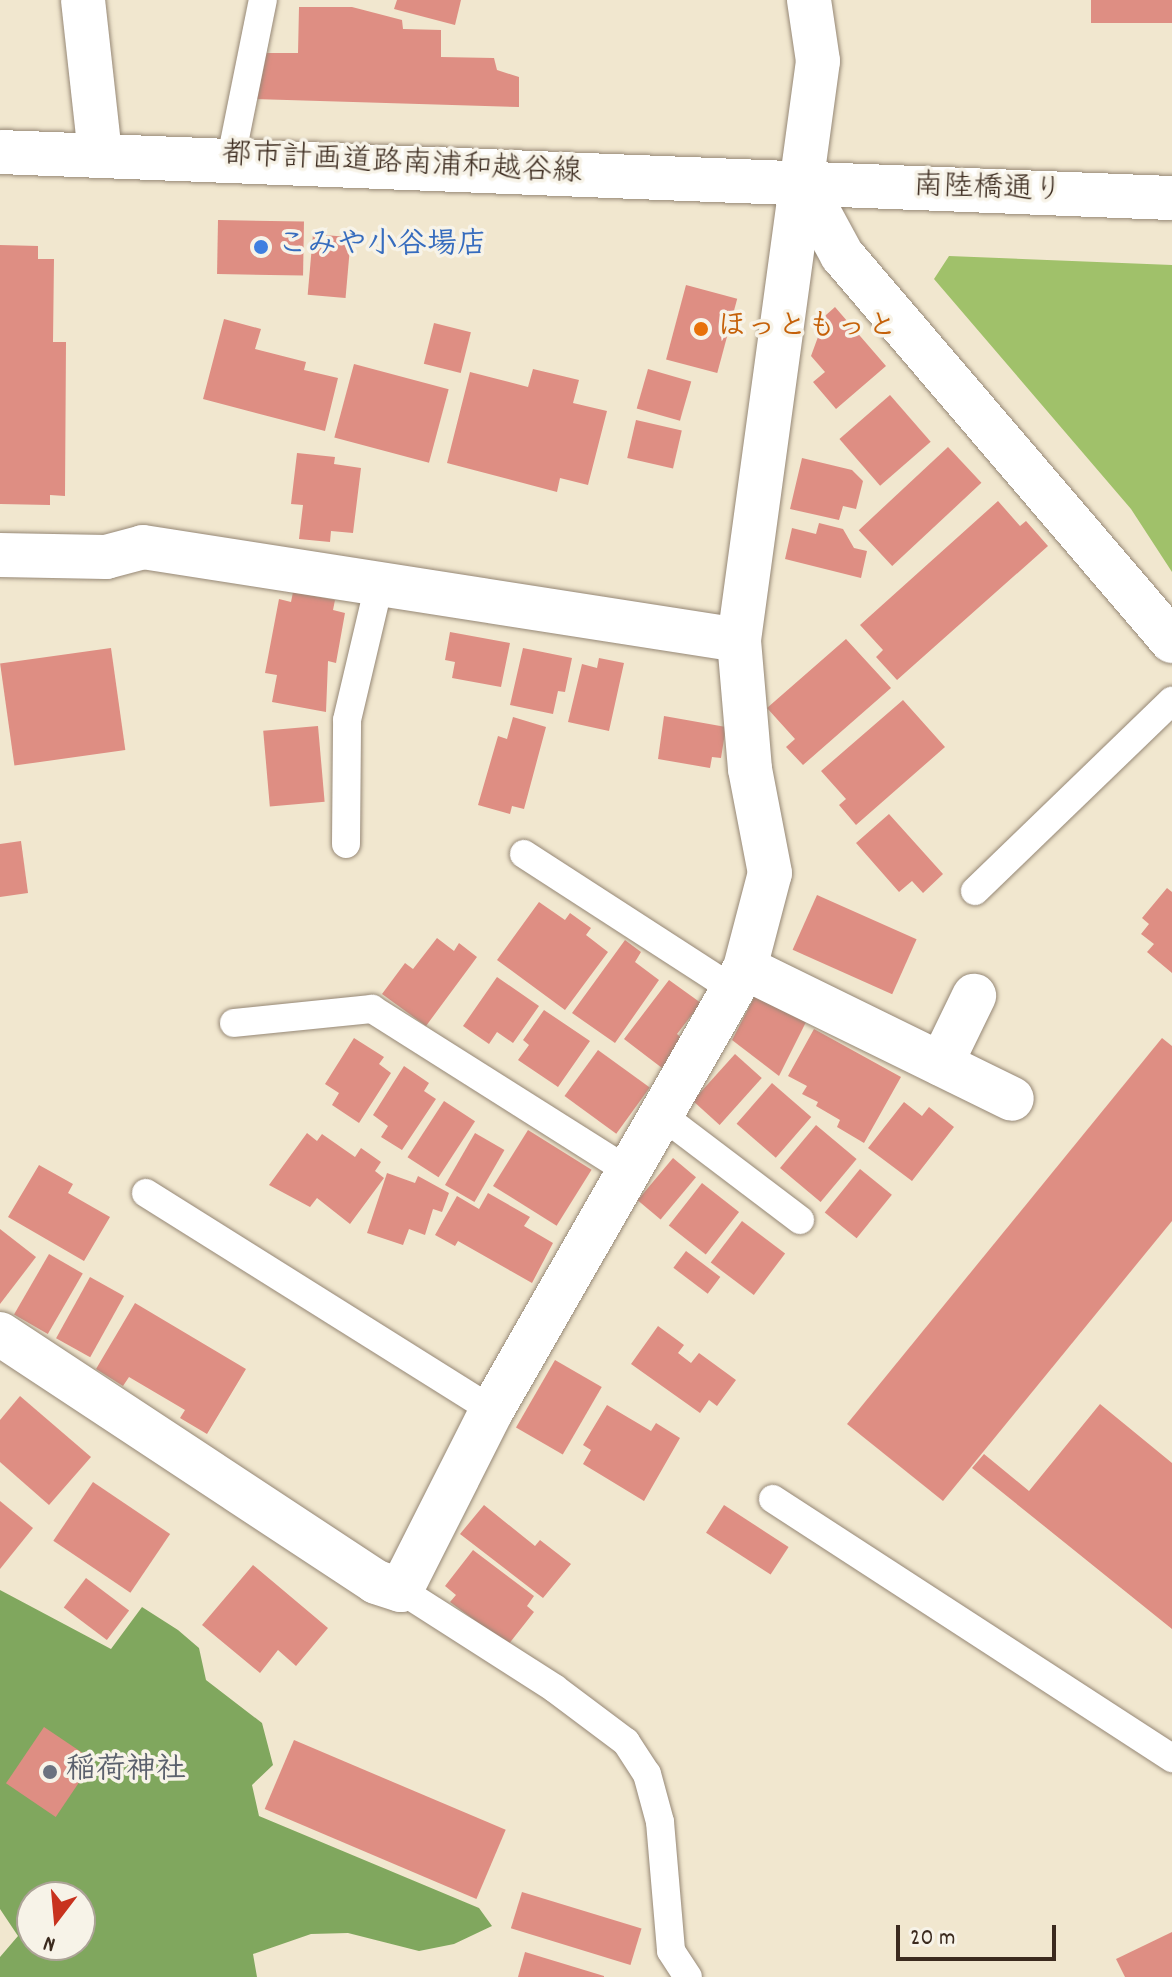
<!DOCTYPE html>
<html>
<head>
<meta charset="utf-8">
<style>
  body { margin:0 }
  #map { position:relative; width:1172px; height:1977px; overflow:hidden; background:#f1e7cf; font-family:Dekko,"Klee One",sans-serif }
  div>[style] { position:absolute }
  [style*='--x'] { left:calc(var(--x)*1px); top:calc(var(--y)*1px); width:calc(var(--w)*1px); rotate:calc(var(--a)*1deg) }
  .green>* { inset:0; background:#a0c16a }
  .forest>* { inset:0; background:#80a75e }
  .building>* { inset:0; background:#de8e83; transform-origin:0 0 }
  .roads { filter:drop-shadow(0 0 2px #968876) drop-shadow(0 0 2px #968876) }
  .service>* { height:28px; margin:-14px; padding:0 14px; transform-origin:14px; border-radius:14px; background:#fff }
  .minor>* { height:44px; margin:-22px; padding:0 22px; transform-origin:22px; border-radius:22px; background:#fff }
  .tertiary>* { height:44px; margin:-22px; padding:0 22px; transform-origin:22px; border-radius:22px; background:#fff }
  .dots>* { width:22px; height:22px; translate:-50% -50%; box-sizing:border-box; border:4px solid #f7f3e8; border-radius:50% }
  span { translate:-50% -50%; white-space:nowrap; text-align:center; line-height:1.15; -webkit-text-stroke:7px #f7f3e8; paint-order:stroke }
  .street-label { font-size:30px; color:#3b2a1e }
  .shop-label { font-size:30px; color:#366cbe; font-weight:700 }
  .left { translate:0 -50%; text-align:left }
  .food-label { font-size:30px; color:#c56008; font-weight:700 }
  .worship-label { font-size:30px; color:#5b616d; font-weight:700 }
  .north { position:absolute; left:16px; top:1881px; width:80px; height:80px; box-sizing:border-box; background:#f7f3e8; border:2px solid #aca397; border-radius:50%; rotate:196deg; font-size:22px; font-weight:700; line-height:32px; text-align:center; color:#3b2a1e }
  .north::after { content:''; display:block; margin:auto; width:28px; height:36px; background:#c8321e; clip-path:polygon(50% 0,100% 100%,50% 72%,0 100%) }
  .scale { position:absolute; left:896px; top:1925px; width:160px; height:36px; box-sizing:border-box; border:4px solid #3b2a1e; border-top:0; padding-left:10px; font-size:24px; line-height:28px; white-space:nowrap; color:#3b2a1e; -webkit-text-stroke:6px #f7f3e8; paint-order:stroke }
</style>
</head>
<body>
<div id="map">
  <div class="green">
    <div style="clip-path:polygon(949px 256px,1172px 265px,1172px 572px,1131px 509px,934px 279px)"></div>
  </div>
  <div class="forest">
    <div style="clip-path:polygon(evenodd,0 1590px,111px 1649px,142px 1607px,178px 1630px,199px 1648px,206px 1680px,262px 1723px,273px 1765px,252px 1785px,259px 1816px,479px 1908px,492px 1926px,454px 1944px,419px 1951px,348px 1933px,311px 1934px,253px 1954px,257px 1977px,0 1977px,0 1957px,18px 1936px,0 1909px,0 1590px,32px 1897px,80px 1897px,80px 1945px,32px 1945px,32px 1897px)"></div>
  </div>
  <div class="building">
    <div style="clip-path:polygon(397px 0,461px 0,455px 25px,394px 9px)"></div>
    <div style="left:1091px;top:0;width:81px;height:23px"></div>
    <div style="clip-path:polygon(299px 7px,352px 7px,402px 20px,403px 29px,441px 30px,441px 57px,494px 58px,497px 70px,519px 77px,519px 107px,251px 99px,263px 53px,298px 53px)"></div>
    <div style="left:218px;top:220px;width:86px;height:54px;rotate:1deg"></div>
    <div style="left:313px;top:234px;width:38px;height:61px;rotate:5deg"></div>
    <div style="clip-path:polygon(0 245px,38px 246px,38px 259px,54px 259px,53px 342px,66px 342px,65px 496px,50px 495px,50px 505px,0 504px)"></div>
    <div style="left:686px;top:285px;width:53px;height:77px;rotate:15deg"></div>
    <div style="clip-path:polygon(835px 307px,886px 366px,836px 409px,813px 382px,825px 372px,811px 356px,826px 315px)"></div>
    <div style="clip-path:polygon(224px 319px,261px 329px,255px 349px,306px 362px,304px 370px,338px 378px,325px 431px,203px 399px)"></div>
    <div style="left:434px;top:323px;width:38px;height:42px;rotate:14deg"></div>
    <div style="left:354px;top:364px;width:98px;height:76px;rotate:15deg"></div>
    <div style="clip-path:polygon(533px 369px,579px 380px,573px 403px,607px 411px,588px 485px,560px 478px,557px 492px,447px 463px,470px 372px,528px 387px)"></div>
    <div style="left:648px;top:369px;width:45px;height:41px;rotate:16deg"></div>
    <div style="left:890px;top:395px;width:62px;height:67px;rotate:49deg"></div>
    <div style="left:636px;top:420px;width:47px;height:39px;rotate:13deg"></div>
    <div style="left:948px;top:447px;width:49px;height:122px;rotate:47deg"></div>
    <div style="clip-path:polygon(297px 453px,335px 457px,334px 464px,361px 468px,353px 533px,331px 531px,330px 542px,299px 539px,303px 505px,291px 504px)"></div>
    <div style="clip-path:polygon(802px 458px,852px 470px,863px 481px,856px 509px,843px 506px,839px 520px,790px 509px)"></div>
    <div style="clip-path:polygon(998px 501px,1020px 526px,1026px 521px,1048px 546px,897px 680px,876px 657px,883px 650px,860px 625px)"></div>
    <div style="clip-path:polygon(819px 523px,843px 529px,854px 548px,867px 551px,861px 578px,785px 559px,792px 528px,816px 534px)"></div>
    <div style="clip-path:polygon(293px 592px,335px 600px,333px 610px,345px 613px,336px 663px,328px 661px,326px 712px,272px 702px,277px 675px,265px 673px,279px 599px,291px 602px)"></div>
    <div style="clip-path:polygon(450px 632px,510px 643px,501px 687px,452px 678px,455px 662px,445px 660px)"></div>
    <div style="clip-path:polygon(846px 639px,891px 688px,803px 765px,786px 747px,795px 739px,767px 708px)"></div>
    <div style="left:111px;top:648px;width:103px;height:112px;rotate:82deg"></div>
    <div style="clip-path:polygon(523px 648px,572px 658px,565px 692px,558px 691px,553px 714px,510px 705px)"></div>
    <div style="clip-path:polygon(599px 658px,624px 663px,609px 731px,568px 722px,582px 664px,597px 668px)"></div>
    <div style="clip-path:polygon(903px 700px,945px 747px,856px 825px,839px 805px,846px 799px,821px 771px)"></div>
    <div style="clip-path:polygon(664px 716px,726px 727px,721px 758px,712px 757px,710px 768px,658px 759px)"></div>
    <div style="clip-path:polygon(513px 717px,546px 727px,524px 809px,512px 806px,510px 814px,478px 805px,498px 736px,507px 739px)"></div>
    <div style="left:318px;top:726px;width:76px;height:55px;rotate:85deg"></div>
    <div style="clip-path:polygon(889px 814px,943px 874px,923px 893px,912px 881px,899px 892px,856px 843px)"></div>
    <div style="clip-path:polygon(21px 841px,28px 893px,0 897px,0 844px)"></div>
    <div style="clip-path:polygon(1167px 888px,1172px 892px,1172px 973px,1147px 952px,1154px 944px,1141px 934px,1149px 924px,1142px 918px)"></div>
    <div style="left:817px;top:895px;width:109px;height:60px;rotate:24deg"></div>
    <div style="clip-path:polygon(539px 902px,565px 920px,570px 913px,591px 928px,586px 935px,608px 952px,565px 1010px,497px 960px)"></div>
    <div style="clip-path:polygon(437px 938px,454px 951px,459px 943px,477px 957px,426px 1026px,382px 994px,405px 963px,413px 969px)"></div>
    <div style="clip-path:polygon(625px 940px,641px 952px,635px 962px,659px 980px,615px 1043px,572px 1013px)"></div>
    <div style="clip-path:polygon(497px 977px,539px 1006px,513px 1043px,497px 1032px,489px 1044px,463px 1026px)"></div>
    <div style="clip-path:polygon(669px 980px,701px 1003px,677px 1034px,684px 1040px,662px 1068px,624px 1039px)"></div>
    <div style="clip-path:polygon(756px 994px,807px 1020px,779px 1076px,732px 1040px)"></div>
    <div style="clip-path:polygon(544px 1010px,590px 1041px,558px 1087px,518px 1060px,529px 1045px,523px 1040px)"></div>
    <div style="clip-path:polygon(814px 1029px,901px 1077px,864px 1143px,837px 1127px,840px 1120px,816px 1106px,818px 1102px,802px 1094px,807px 1086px,788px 1076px)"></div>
    <div style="clip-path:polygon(354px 1038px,384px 1057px,379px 1064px,391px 1073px,359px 1123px,332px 1105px,339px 1093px,325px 1084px)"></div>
    <div style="clip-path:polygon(1162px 1038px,1172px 1046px,1172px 1221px,943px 1501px,847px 1424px)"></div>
    <div style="left:598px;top:1050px;width:64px;height:57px;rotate:36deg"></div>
    <div style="left:735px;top:1054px;width:36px;height:63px;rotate:42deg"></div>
    <div style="clip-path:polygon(404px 1066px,429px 1083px,424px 1091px,436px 1099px,402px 1150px,381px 1137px,388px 1126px,373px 1115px)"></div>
    <div style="left:772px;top:1083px;width:52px;height:54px;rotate:41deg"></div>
    <div style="left:444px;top:1101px;width:37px;height:67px;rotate:33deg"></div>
    <div style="clip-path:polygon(904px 1102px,922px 1116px,929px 1107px,954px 1127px,912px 1181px,868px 1148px)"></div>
    <div style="left:816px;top:1125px;width:53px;height:56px;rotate:40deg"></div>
    <div style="left:528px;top:1130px;width:75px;height:66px;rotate:32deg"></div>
    <div style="clip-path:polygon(307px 1133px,317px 1141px,322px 1134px,355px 1157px,361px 1148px,381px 1162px,375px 1171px,384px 1178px,350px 1224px,317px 1198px,310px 1207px,269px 1185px)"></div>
    <div style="left:475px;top:1133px;width:34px;height:60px;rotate:30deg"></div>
    <div style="left:673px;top:1158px;width:30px;height:55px;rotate:40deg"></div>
    <div style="clip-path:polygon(39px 1165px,73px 1184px,68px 1193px,110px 1217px,84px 1261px,8px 1217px)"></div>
    <div style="left:860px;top:1169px;width:41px;height:56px;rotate:39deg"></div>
    <div style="clip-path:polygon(387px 1173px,415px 1183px,418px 1176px,449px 1193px,442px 1212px,433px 1209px,425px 1235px,409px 1229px,403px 1245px,367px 1233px)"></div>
    <div style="left:702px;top:1183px;width:47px;height:54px;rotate:38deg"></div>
    <div style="clip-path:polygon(488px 1193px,530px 1217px,524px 1226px,553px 1243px,532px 1283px,458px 1241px,455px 1246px,435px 1235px,457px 1196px,479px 1209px)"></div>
    <div style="left:742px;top:1221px;width:54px;height:52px;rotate:37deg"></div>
    <div style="clip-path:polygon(0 1229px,36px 1257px,0 1304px)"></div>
    <div style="left:686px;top:1251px;width:43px;height:21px;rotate:37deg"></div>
    <div style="left:49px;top:1254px;width:39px;height:70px;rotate:30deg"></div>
    <div style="left:90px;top:1277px;width:39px;height:70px;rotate:29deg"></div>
    <div style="clip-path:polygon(135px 1303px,246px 1369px,207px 1434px,180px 1418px,185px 1410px,129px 1377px,123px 1386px,96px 1369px)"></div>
    <div style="clip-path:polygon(658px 1326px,684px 1345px,678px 1353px,691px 1363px,699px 1353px,736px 1380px,717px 1406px,709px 1400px,700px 1413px,631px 1364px)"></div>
    <div style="left:555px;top:1360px;width:54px;height:78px;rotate:30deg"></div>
    <div style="clip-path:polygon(20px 1396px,91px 1457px,49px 1505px,0 1462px,0 1420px)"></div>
    <div style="clip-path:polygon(1100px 1404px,1172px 1463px,1172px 1629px,972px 1468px,984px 1454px,1029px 1491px)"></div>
    <div style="clip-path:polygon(607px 1405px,651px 1431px,656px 1423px,680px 1438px,644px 1501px,583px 1464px,591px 1450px,583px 1445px)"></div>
    <div style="left:93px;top:1482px;width:93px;height:71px;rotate:34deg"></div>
    <div style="clip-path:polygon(0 1501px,33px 1528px,0 1569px)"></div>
    <div style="clip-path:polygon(484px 1505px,535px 1546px,540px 1540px,571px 1564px,543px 1598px,460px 1534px)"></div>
    <div style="left:724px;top:1505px;width:77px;height:33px;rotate:33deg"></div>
    <div style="clip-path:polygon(473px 1550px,534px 1596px,527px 1606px,534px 1612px,508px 1645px,450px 1602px,456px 1595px,445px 1586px)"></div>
    <div style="clip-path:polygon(253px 1565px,328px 1628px,296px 1666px,278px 1650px,260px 1673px,202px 1625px)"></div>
    <div style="left:86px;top:1578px;width:54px;height:37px;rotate:37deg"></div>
    <div style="left:44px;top:1727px;width:60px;height:68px;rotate:34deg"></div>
    <div style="left:294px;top:1740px;width:230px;height:75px;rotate:23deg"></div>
    <div style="left:522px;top:1892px;width:125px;height:38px;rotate:17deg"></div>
    <div style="clip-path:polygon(1172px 1932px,1172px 1977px,1125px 1977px,1116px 1959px)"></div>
    <div style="clip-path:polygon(525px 1952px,604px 1976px,604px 1977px,518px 1977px)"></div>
  </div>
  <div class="roads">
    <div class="service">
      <div style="--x:231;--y:158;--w:161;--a:-78.6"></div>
      <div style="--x:346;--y:844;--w:124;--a:-89.5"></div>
      <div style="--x:347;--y:720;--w:139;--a:-76.7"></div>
      <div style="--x:524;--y:854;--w:250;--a:32.9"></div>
      <div style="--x:975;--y:891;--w:274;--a:-44"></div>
      <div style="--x:234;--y:1023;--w:139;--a:-5.8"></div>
      <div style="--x:372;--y:1009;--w:303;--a:32.3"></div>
      <div style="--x:663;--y:1116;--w:172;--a:37.2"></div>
      <div style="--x:146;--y:1193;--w:408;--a:32.1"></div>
      <div style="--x:773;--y:1499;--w:476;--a:33"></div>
      <div style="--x:401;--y:1590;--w:182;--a:32.6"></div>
      <div style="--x:554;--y:1688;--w:90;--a:36.9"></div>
      <div style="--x:626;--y:1742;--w:38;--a:57"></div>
      <div style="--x:647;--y:1774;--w:50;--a:74.8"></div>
      <div style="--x:660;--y:1822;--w:129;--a:85.1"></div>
      <div style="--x:671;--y:1951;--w:31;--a:57"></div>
    </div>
    <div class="minor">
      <div style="--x:804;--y:185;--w:80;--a:61.5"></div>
      <div style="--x:842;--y:255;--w:508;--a:49.47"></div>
      <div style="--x:0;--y:555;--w:106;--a:1.1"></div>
      <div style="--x:106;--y:557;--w:38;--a:-15"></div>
      <div style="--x:143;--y:547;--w:603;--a:8.87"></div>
      <div style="--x:745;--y:968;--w:297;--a:26.1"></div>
      <div style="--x:941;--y:1064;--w:76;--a:-64.1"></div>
      <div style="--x:0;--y:1334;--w:450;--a:33.4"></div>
      <div style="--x:376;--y:1582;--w:26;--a:18"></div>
      <div style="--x:401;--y:1590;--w:202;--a:-63.2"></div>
      <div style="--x:492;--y:1410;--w:509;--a:-60.21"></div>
      <div style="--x:745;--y:968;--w:98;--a:-75.3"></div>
      <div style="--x:770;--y:873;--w:106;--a:-100.9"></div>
      <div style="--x:750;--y:769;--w:129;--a:-94.9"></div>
      <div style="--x:739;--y:640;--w:584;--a:-82.23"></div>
      <div style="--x:818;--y:61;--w:62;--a:-98.4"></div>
    </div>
    <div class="tertiary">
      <div style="--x:83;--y:0;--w:155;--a:83.7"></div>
      <div style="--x:0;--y:152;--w:1173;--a:2.25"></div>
    </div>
  </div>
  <div class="dots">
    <div style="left:261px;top:247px;background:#3f7fe0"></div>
    <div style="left:701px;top:329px;background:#e8710a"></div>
    <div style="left:50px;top:1772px;background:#6b7280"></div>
  </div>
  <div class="street-label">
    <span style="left:402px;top:166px;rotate:3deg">都市計画道路南浦和越谷線</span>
    <span style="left:988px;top:191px;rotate:2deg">南陸橋通り</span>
  </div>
  <div class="shop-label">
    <span class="left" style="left:277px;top:247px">こみや小谷場店</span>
  </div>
  <div class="food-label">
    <span class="left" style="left:717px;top:329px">ほっともっと</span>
  </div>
  <div class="worship-label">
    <span class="left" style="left:66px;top:1772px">稲荷神社</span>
  </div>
  <div class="north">N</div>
  <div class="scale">20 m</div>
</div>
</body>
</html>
